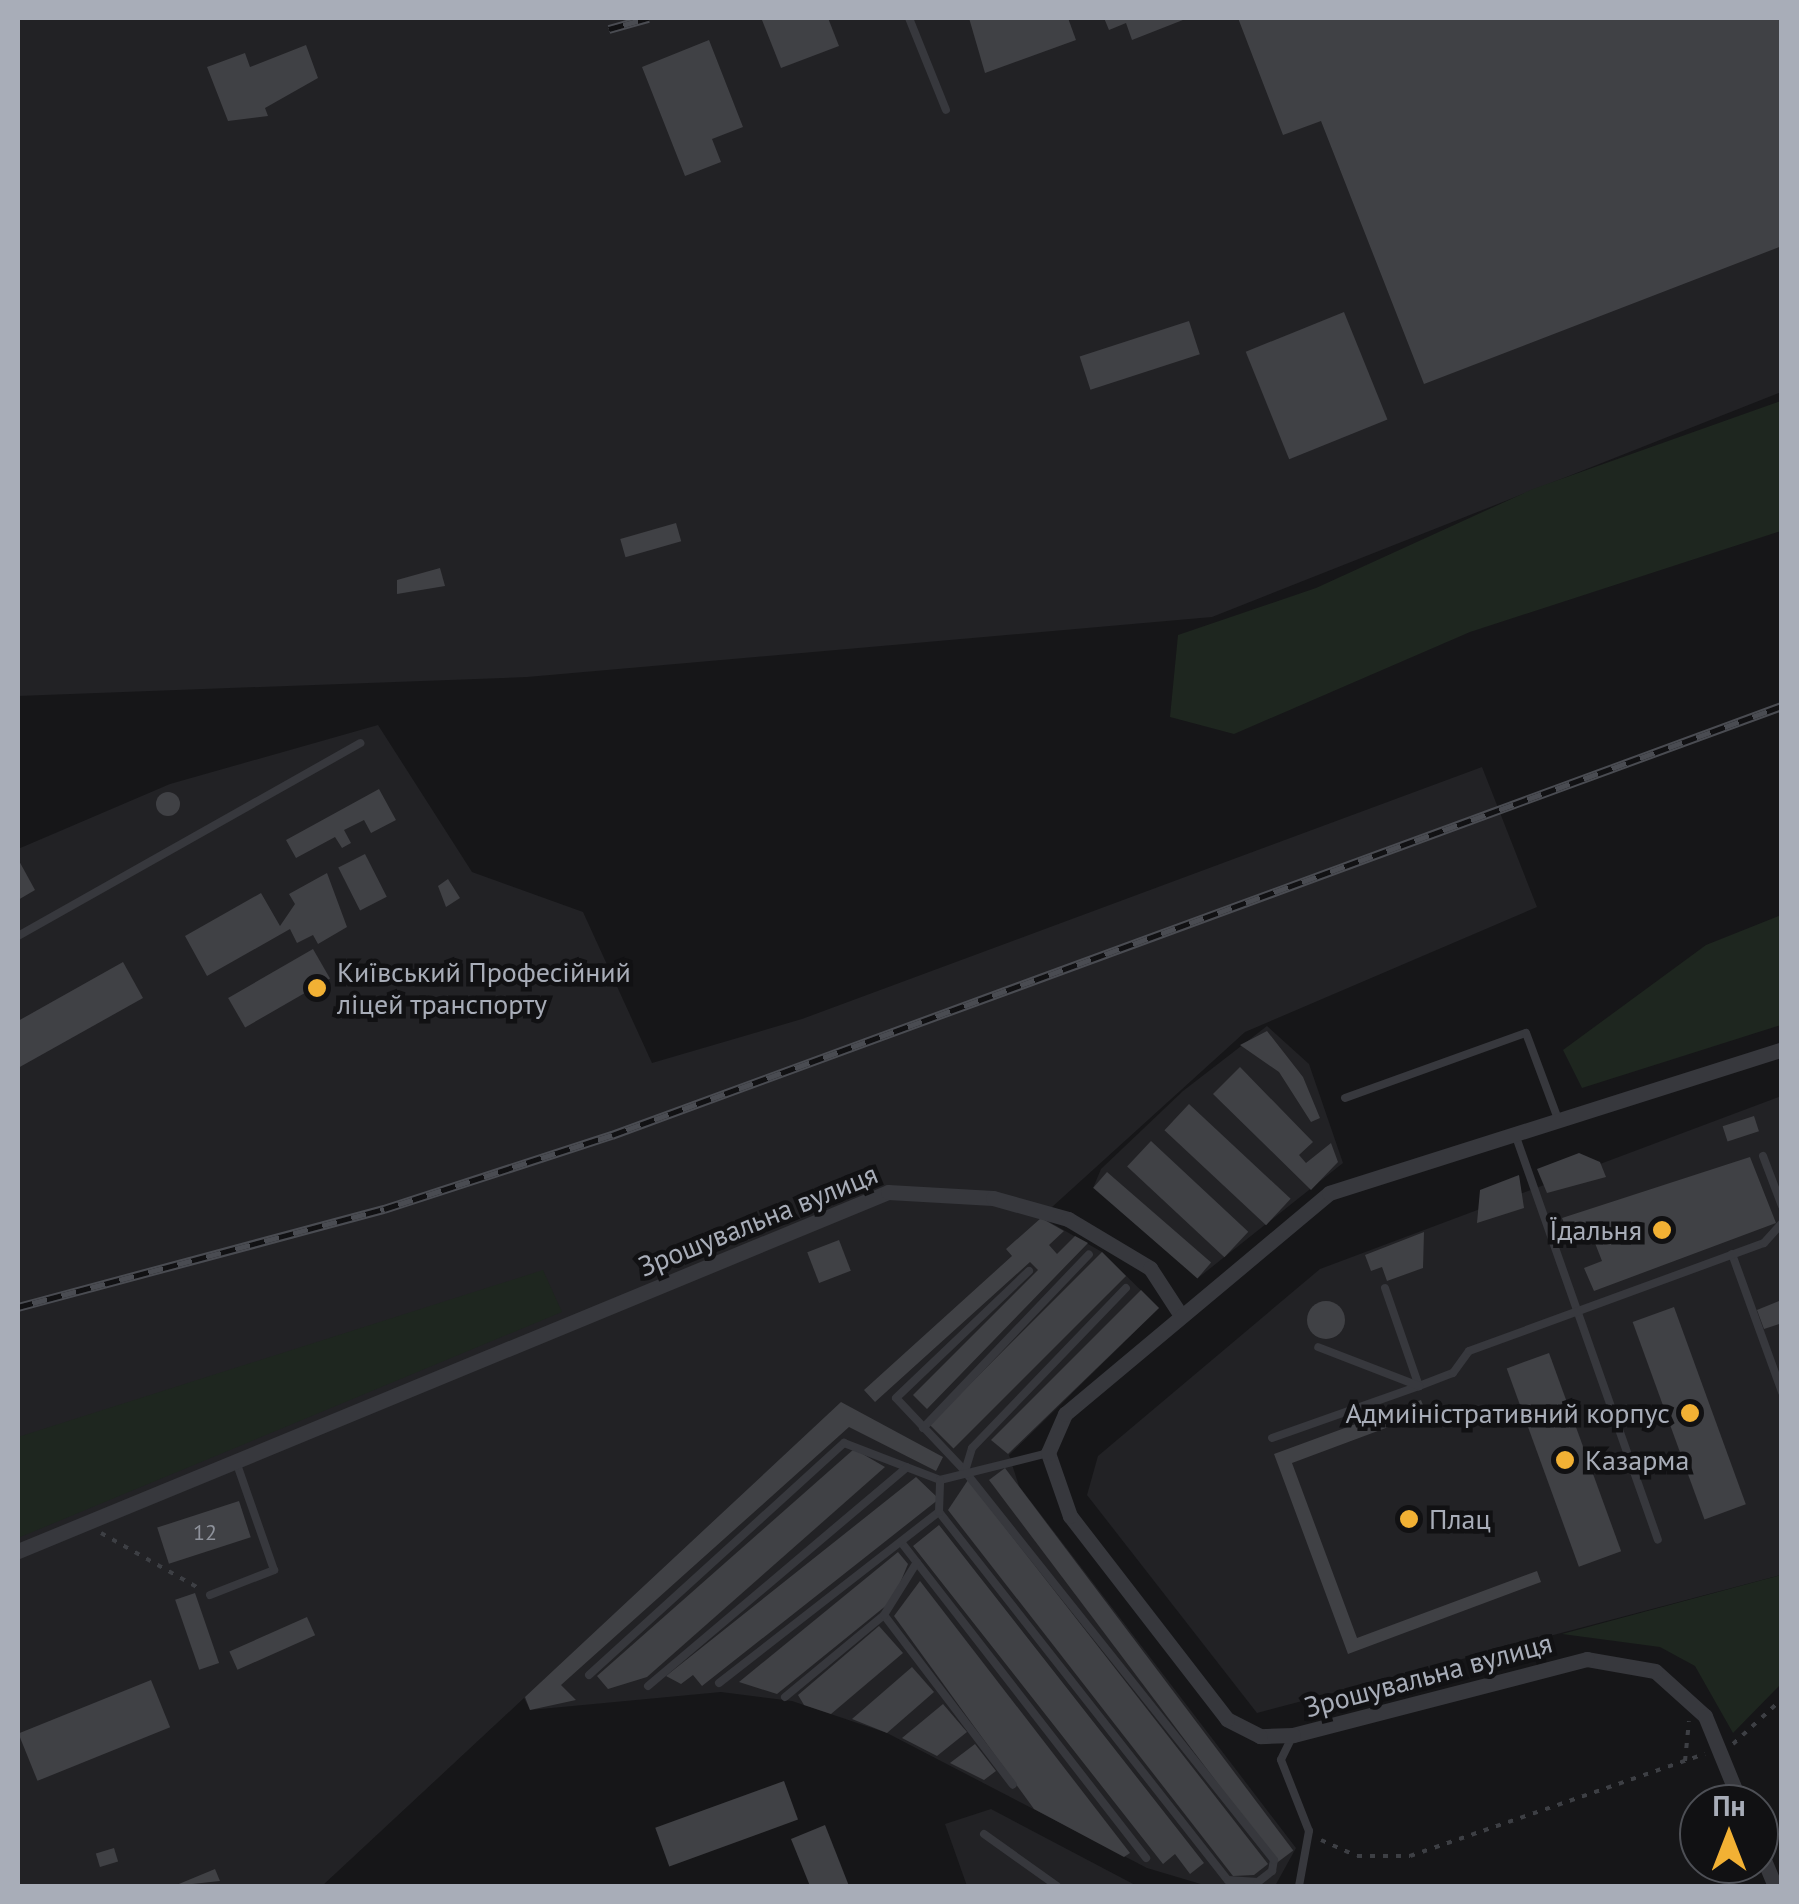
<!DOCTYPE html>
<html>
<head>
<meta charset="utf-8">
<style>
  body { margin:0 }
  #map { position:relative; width:1799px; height:1904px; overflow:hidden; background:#161618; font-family:"PT Sans",sans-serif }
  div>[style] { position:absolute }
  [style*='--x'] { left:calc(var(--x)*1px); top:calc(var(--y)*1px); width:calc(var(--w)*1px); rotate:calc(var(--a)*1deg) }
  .built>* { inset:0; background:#222225 }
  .green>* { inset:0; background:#1e261f }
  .building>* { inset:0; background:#404145; transform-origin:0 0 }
  .round { border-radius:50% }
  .path>* { height:4px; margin-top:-2px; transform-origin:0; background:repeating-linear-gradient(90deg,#3d3f44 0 5px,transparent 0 13px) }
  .lane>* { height:8px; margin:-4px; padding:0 4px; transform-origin:4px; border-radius:4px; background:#37383d }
  .street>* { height:15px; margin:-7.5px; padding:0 7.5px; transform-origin:7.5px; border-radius:7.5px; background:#37383d }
  .rail>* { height:9px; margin-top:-4.5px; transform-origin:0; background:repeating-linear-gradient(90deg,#111113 0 15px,#4a4c52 0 30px); box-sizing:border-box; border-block:2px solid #4a4c52 }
  .street-bridge>* { height:15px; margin:-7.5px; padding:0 7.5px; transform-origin:7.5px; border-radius:7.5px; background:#37383d }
  .dots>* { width:28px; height:28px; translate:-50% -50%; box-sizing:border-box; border:5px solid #111113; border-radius:50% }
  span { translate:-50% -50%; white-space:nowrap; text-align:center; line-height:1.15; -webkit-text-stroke:9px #111113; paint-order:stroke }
  .number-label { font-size:22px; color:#8e929b }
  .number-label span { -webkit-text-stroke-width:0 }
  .poi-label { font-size:28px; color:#a8adb8 }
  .left { translate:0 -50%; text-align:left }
  .right { translate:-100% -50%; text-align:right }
  .street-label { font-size:28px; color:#a8adb8 }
  .frame { position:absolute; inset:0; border:20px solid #a8adb8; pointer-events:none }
  .north { position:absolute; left:1679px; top:1784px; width:100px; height:100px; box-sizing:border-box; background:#111113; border:2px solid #4d4f55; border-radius:50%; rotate:0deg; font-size:28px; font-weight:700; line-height:40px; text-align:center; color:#a8adb8 }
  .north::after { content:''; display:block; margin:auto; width:35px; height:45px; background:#f2b134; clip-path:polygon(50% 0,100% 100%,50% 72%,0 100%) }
</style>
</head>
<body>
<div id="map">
  <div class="built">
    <div style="clip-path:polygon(18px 18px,1781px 18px,1781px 392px,1212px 617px,527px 677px,18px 696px)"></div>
    <div style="clip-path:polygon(378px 725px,472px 872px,583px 912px,652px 1063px,802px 1019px,1482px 767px,1537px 907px,1245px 1032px,1041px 1217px,1102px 1252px,1159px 1308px,1009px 1455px,1019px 1486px,1296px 1848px,1275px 1886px,1204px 1885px,1147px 1868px,887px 1733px,792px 1701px,721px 1692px,530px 1710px,524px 1698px,322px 1886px,18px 1886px,18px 849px,170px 784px)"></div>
    <div style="clip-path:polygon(1267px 1026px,1309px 1064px,1343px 1163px,1198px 1278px,1093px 1188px,1101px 1169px,1183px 1091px)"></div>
    <div style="clip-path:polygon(1781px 1096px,1781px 1575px,1257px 1713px,1087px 1495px,1098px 1456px,1320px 1269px)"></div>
    <div style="clip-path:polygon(991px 1809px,1137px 1886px,967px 1886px,945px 1824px)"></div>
  </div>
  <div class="green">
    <div style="clip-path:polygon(1781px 401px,1781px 531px,1470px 632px,1234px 734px,1170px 717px,1178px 635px,1316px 588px,1533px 489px)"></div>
    <div style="clip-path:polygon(1781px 915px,1781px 1025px,1582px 1088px,1563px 1050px,1706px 945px)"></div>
    <div style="clip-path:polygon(543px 1270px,562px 1312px,18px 1538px,18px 1437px)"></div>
    <div style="clip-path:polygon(1781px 1575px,1781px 1684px,1733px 1733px,1695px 1666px,1660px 1647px,1562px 1634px)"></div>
  </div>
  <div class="building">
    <div style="clip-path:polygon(828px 18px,839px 46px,781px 68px,762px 20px)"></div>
    <div style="clip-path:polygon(969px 18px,1068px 18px,1076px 40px,985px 73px)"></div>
    <div style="clip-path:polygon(1104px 18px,1188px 18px,1132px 40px,1126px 23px,1109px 30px)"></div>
    <div style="clip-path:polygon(1238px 18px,1782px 18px,1782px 246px,1424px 384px,1321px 121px,1283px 135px)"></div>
    <div style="clip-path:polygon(709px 40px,743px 127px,712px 139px,721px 162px,685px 176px,642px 67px)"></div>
    <div style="clip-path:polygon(306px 45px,318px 78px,265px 108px,268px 116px,228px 121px,207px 67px,245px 53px,250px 67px)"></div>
    <div style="left:1344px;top:312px;width:116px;height:106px;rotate:68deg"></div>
    <div style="left:1189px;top:321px;width:35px;height:115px;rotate:72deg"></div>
    <div style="left:676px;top:523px;width:19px;height:58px;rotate:74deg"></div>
    <div style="clip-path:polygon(440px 568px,445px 586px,397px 594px,397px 580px)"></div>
    <div style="clip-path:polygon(379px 789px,396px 820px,371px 833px,364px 820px,344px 830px,351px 843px,342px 848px,335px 837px,296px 858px,286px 840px)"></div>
    <div class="round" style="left:156px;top:792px;width:24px;height:24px"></div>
    <div style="left:365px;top:854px;width:48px;height:30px;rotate:63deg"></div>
    <div style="clip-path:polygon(18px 859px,35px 890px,18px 900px)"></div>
    <div style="clip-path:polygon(327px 873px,347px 927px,318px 944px,313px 935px,297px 943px,290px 929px,207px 976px,185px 936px,261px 893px,280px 926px,295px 904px,289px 894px)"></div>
    <div style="clip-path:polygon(448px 879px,460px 898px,446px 907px,438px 886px)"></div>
    <div style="left:313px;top:949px;width:34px;height:98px;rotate:60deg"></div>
    <div style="clip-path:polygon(123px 962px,143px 998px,18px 1068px,18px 1021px)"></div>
    <div style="clip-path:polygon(1267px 1031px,1303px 1077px,1320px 1118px,1311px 1122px,1279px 1072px,1240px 1045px)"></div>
    <div style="clip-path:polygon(1240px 1067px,1313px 1142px,1299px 1155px,1306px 1163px,1331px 1143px,1338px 1162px,1311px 1190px,1213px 1094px)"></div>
    <div style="left:1189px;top:1104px;width:139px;height:36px;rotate:43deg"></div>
    <div style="left:1754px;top:1116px;width:16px;height:33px;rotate:72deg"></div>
    <div style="left:1151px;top:1141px;width:133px;height:35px;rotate:43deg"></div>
    <div style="clip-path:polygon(1579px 1153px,1600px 1162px,1606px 1177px,1547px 1193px,1537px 1169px)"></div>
    <div style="clip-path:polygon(1750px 1157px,1776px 1223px,1594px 1291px,1584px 1268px,1602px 1261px,1593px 1238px,1573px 1245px,1562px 1218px)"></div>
    <div style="left:1107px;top:1172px;width:138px;height:21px;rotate:41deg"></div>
    <div style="clip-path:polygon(1519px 1175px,1524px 1208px,1477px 1223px,1480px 1190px)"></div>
    <div style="clip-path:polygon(1041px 1218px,1064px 1231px,1049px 1245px,1057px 1254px,1075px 1236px,1088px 1243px,927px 1409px,913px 1395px,1038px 1270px,1030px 1262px,875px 1402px,864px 1390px,1012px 1256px,1006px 1249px)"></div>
    <div style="clip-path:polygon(1424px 1232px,1423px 1268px,1387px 1281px,1382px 1267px,1371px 1271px,1365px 1255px)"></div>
    <div style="left:839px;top:1240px;width:33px;height:34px;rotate:69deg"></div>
    <div style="left:1102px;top:1252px;width:34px;height:244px;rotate:45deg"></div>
    <div style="clip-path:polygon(1141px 1290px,1159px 1308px,1008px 1454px,991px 1440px)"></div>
    <div class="round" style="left:1307px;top:1301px;width:38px;height:38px"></div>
    <div style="clip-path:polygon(1779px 1301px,1782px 1323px,1764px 1329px,1757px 1310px)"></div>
    <div style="left:1674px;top:1307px;width:210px;height:44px;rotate:70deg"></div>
    <div style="left:1549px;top:1353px;width:211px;height:45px;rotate:70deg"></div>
    <div style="clip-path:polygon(1421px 1400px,1426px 1413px,1292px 1463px,1357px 1638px,1537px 1571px,1541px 1582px,1348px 1654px,1274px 1454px)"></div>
    <div style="clip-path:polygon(841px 1402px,943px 1457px,936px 1471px,849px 1427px,561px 1685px,576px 1700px,530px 1710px,525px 1697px)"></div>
    <div style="clip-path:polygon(854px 1449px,885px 1467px,647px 1677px,608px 1689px,597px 1676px)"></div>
    <div style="left:1005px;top:1468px;width:479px;height:20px;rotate:53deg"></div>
    <div style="clip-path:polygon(916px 1477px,939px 1499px,702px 1686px,693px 1675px,681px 1684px,666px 1676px)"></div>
    <div style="clip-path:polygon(968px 1480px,1268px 1864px,1254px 1875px,1233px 1876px,948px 1510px)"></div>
    <div style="left:239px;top:1501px;width:38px;height:86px;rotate:72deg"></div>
    <div style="clip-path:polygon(939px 1525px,1204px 1863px,1190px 1874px,1175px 1854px,1163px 1864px,913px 1546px)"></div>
    <div style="clip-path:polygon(898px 1552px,908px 1564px,893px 1600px,777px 1694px,739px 1682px)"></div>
    <div style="clip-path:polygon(920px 1581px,1130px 1853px,1124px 1857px,1034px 1809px,894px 1616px)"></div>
    <div style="left:195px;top:1593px;width:74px;height:21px;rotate:71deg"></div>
    <div style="left:307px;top:1617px;width:20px;height:85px;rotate:66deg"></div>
    <div style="clip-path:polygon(879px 1626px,903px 1653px,831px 1714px,804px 1705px,798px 1695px)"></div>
    <div style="clip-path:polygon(912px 1667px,934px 1692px,887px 1733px,852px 1719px)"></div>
    <div style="left:151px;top:1680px;width:51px;height:143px;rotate:68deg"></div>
    <div style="clip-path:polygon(943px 1704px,967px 1732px,937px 1756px,902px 1738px)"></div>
    <div style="clip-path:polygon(975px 1744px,996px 1771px,984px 1780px,950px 1763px)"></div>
    <div style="left:784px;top:1781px;width:41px;height:137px;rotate:70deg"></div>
    <div style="clip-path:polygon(825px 1825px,849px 1886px,810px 1886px,791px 1839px)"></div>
    <div style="left:114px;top:1848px;width:14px;height:19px;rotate:73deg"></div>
    <div style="clip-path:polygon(215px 1869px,220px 1881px,174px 1886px)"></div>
  </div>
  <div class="path">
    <div style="--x:101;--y:1533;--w:116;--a:29.4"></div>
    <div style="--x:1733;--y:1744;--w:67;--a:-42.6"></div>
    <div style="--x:1685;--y:1761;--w:40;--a:-84.3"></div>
    <div style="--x:1321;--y:1840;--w:39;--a:24"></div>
    <div style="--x:1357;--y:1856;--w:53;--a:0"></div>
    <div style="--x:1410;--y:1856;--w:312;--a:-19.1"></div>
  </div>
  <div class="lane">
    <div style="--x:909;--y:18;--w:99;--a:68.1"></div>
    <div style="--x:18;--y:936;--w:393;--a:-29.4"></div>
    <div style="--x:1345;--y:1098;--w:192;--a:-19.8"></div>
    <div style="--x:1526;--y:1033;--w:92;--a:69.6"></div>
    <div style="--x:1515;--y:1134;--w:430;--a:70.6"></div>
    <div style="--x:1763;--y:1156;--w:53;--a:69.2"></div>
    <div style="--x:1732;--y:1254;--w:147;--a:70.1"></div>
    <div style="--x:1385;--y:1288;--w:104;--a:70.9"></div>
    <div style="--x:1419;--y:1386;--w:36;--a:-21"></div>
    <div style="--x:1453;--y:1373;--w:27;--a:-54"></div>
    <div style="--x:1469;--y:1351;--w:314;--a:-20.1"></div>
    <div style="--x:1764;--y:1243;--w:27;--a:-48"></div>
    <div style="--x:923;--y:1428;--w:240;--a:-46.3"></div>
    <div style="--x:1272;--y:1438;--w:156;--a:-19.5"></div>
    <div style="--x:1419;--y:1386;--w:108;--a:-158.9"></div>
    <div style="--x:965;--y:1471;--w:100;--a:-133.4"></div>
    <div style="--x:896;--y:1398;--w:184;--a:-43.7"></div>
    <div style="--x:939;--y:1512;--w:468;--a:51.9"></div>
    <div style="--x:1228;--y:1880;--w:30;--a:4"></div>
    <div style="--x:1258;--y:1882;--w:18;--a:-38"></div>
    <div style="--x:1272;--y:1871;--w:11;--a:-80"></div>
    <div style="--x:1274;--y:1860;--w:497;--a:-128.5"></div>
    <div style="--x:965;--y:1471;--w:24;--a:-73"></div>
    <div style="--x:972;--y:1448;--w:222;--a:-46.1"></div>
    <div style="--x:901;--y:1542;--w:400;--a:52.2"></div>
    <div style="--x:210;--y:1595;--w:69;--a:-21.3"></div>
    <div style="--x:274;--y:1570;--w:109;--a:-109.3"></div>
    <div style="--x:884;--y:1615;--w:213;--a:52.8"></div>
    <div style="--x:589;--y:1675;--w:345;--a:-42.3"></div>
    <div style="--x:844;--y:1443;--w:103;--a:21.1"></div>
    <div style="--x:940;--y:1480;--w:111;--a:-14"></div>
    <div style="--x:719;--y:1683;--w:279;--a:-37.9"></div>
    <div style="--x:939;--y:1512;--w:32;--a:-88"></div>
    <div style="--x:648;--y:1686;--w:339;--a:-40.2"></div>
    <div style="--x:785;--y:1697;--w:129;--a:-39.6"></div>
    <div style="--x:884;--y:1615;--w:62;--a:-58.1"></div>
    <div style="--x:1292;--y:1737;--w:25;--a:116"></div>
    <div style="--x:1281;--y:1760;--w:76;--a:68.5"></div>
    <div style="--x:1309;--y:1831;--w:56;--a:100.3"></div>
    <div style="--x:984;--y:1834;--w:90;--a:35.5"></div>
  </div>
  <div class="street">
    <div style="--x:18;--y:1551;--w:941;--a:-22.42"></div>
    <div style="--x:888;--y:1192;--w:105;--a:3.3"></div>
    <div style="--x:993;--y:1198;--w:78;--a:15.6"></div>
    <div style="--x:1068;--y:1219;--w:96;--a:30.9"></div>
    <div style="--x:1150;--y:1268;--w:55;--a:56.9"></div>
    <div style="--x:1705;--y:1716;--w:67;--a:-138"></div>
    <div style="--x:1655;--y:1671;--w:69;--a:-170"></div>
    <div style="--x:1587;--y:1659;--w:304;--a:165.5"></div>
    <div style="--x:1293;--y:1735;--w:33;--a:178"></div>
    <div style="--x:1260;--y:1736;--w:37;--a:-153"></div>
    <div style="--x:1227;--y:1719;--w:257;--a:-127.7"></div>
    <div style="--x:1070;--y:1516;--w:67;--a:-109.2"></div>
    <div style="--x:1048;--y:1453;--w:43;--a:-66.4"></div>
    <div style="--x:1065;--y:1414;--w:344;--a:-39.9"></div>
    <div style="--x:1329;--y:1193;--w:475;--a:-17.6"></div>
    <div style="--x:1759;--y:1848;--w:41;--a:67.2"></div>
  </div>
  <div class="rail">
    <div style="--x:609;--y:29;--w:41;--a:-15.8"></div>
    <div style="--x:18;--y:1307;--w:379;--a:-15"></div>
    <div style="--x:384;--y:1209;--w:240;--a:-18"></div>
    <div style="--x:612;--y:1135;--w:1246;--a:-20.14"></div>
  </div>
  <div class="street-bridge">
    <div style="--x:1705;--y:1716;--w:95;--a:67.8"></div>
  </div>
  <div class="dots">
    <div style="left:317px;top:988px;background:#f2b134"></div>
    <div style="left:1662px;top:1230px;background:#f2b134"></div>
    <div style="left:1690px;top:1413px;background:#f2b134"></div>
    <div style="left:1565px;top:1460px;background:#f2b134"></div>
    <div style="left:1409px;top:1519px;background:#f2b134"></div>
  </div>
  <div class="number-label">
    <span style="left:205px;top:1533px">12</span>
  </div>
  <div class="poi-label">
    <span class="left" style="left:337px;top:988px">Київський Професійний<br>ліцей транспорту</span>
    <span class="right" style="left:1642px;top:1230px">Їдальня</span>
    <span class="right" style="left:1670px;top:1413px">Адмиіністративний корпус</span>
    <span class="left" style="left:1585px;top:1460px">Казарма</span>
    <span class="left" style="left:1429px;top:1519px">Плац</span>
  </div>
  <div class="street-label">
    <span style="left:758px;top:1220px;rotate:-22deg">Зрошувальна вулиця</span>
    <span style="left:1428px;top:1675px;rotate:-15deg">Зрошувальна вулиця</span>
  </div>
  <div class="frame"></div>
  <div class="north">Пн</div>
</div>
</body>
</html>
